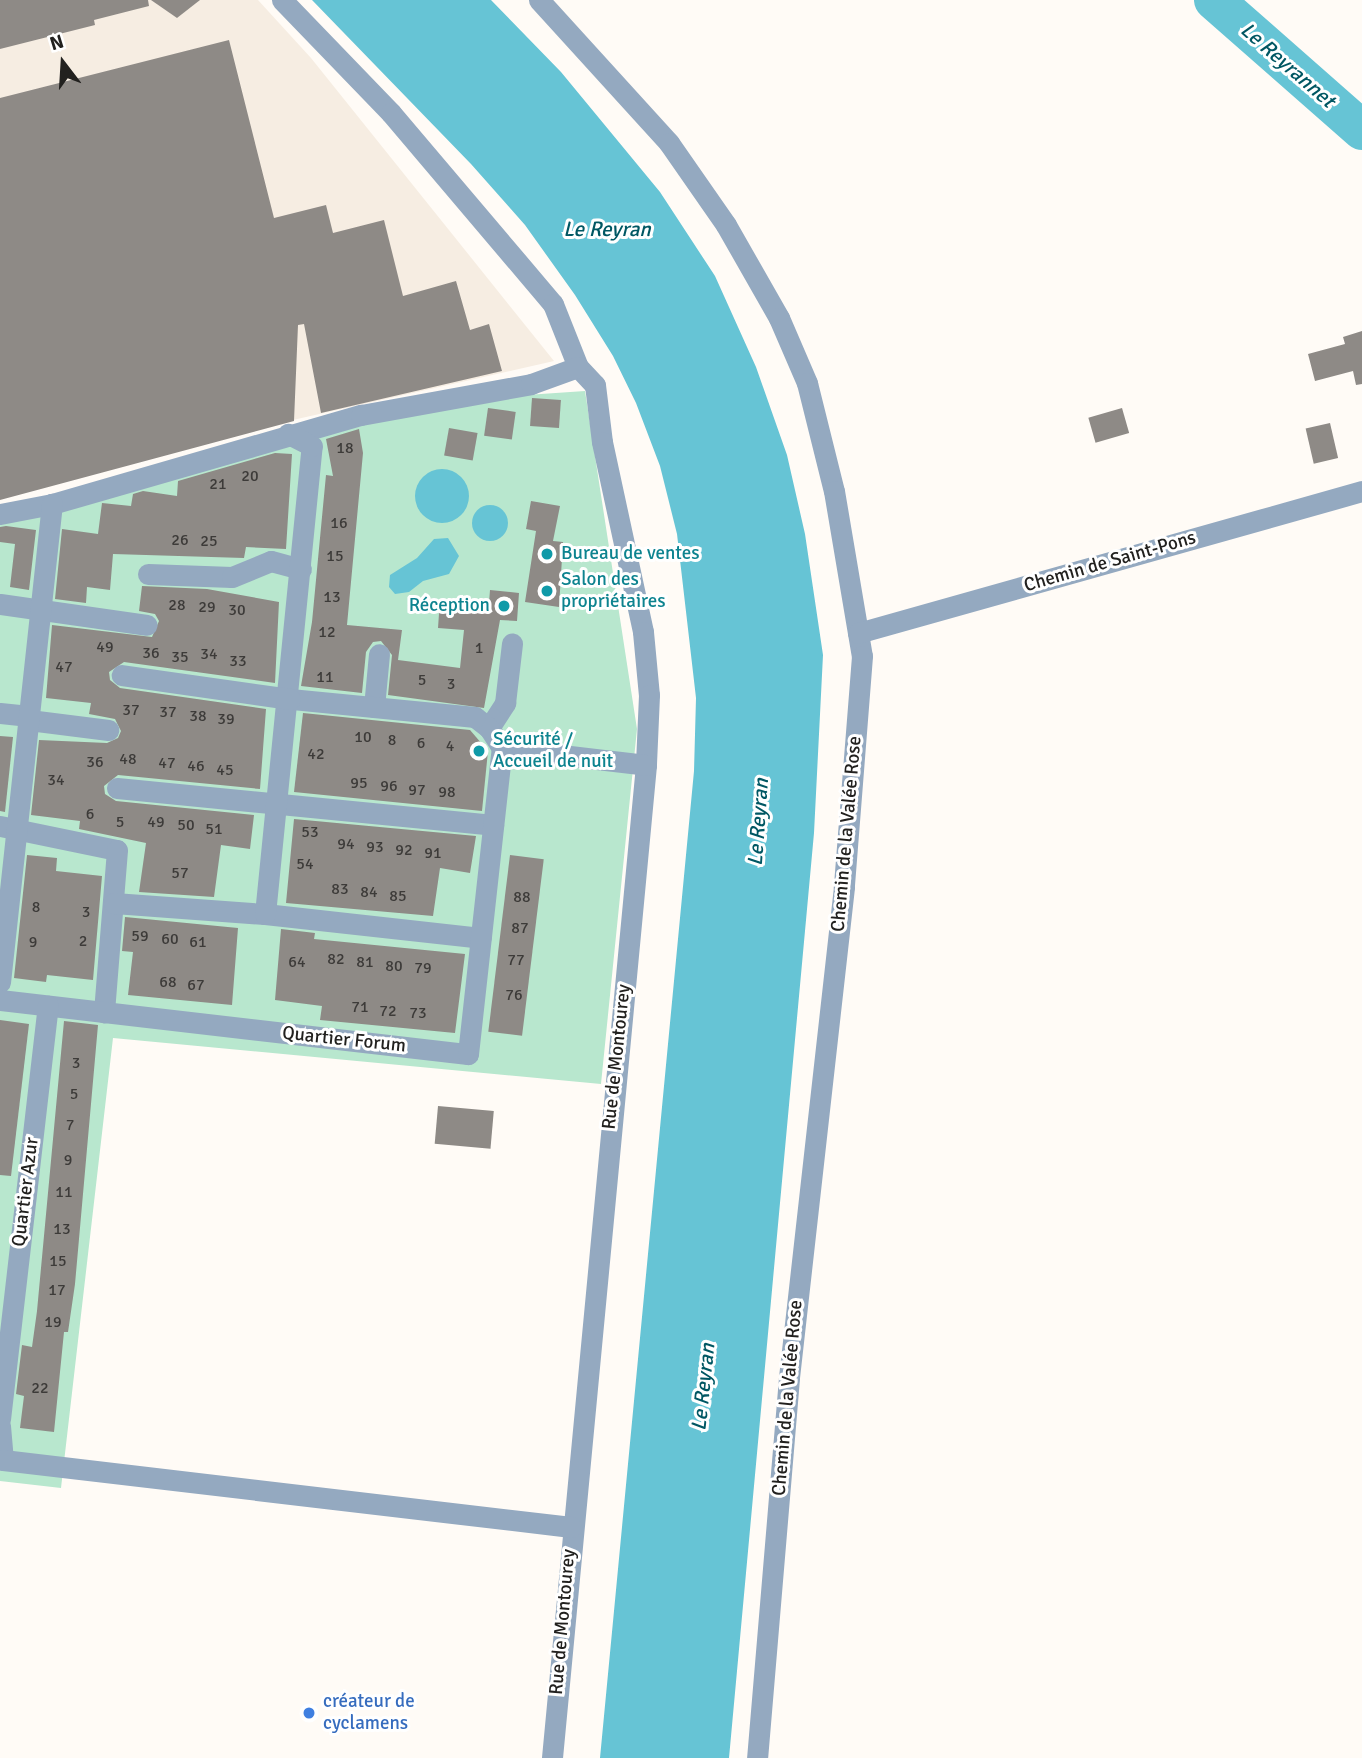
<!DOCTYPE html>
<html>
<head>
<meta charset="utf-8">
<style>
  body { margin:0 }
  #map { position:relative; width:1362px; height:1758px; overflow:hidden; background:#fffbf6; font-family:Signika,sans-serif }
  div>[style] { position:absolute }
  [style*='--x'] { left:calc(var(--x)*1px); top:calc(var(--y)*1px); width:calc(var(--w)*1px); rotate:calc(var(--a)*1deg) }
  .built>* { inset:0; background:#f6ede2 }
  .green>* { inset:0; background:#b8e7ce }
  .water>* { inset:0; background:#66c4d5 }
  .round { border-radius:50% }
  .river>* { height:40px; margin:-20px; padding:0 20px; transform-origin:20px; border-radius:20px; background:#66c4d5 }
  .building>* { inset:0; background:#8e8a86; transform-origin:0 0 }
  .minor>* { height:21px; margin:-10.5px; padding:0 10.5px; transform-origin:10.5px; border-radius:10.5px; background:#94a9c0 }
  .dots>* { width:19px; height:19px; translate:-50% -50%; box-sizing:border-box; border:4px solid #fff; border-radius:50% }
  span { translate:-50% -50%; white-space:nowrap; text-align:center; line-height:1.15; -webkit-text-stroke:6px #fff; paint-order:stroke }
  .number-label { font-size:16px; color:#3d3b39 }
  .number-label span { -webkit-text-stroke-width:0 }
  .culture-label { font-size:19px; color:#0d838f }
  .left { translate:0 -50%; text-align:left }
  .right { translate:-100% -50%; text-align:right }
  .street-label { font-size:19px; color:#22211f }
  .shop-label { font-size:19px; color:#366cbe }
  .water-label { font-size:21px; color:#005763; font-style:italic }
  .north { position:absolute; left:28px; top:28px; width:70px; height:70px; -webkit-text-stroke:5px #fff; paint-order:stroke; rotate:343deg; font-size:19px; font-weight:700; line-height:28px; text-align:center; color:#22211f }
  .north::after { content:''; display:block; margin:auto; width:24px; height:32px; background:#22211f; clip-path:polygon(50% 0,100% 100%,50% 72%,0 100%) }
</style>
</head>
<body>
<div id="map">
  <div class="built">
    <div style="clip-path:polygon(0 0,258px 0,311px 58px,554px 361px,0 486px)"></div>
  </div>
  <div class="green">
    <div style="clip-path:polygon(585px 391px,637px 729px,601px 1084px,113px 1038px,61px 1488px,0 1481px,0 523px,452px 400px)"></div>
  </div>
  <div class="water">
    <div style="clip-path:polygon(312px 0,491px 0,561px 72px,660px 192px,715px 276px,756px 367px,787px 455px,805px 534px,823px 655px,814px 833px,729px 1758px,600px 1758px,694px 771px,696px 698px,677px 534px,660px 466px,636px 403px,613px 356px,575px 295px,525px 225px,471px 164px)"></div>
    <div class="round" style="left:415px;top:469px;width:54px;height:54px"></div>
    <div class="round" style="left:472px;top:505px;width:36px;height:36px"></div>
    <div style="clip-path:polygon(448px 538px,459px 556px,449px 574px,423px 581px,409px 592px,395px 594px,389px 587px,390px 575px,417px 558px,434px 539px)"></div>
  </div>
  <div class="river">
    <div style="--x:1214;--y:0;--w:197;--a:41.3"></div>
  </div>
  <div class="building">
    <div style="clip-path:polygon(0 0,148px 0,149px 6px,94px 20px,95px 25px,0 49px)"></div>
    <div style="clip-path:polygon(151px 0,200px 0,177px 18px)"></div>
    <div style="clip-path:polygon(229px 40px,274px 218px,326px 205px,333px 233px,384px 220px,403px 296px,456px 281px,470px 330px,489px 324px,502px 371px,321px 413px,304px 324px,298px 325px,294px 421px,0 500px,0 98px)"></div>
    <div style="clip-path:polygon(1362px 331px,1362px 384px,1356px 385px,1353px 371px,1315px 381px,1308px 354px,1345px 344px,1343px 337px)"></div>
    <div style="left:532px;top:398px;width:29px;height:28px;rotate:4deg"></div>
    <div style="left:488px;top:408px;width:28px;height:28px;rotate:8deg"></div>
    <div style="left:1122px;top:408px;width:26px;height:35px;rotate:74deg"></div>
    <div style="left:1330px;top:423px;width:36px;height:25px;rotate:77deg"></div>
    <div style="left:449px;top:428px;width:29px;height:28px;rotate:10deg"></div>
    <div style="clip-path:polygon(359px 429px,363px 453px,347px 625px,402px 630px,398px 660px,460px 668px,464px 630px,438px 628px,440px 599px,489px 603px,490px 590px,519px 593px,517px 621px,500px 620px,484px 708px,388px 695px,392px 655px,381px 641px,373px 642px,366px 652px,362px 693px,301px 686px,312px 622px,326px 475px,333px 476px,326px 439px)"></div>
    <div style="clip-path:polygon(275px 453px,292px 454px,286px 549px,246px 547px,244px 558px,113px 554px,110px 590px,87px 587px,86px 603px,55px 599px,62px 529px,98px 534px,102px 503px,131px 506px,133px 494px,143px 491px,177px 496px,178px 481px)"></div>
    <div style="clip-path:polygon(531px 501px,560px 506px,553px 541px,563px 542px,559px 607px,525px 602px,536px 531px,526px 529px)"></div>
    <div style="clip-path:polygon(6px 526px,36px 530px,29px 590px,10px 587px,15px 544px,0 542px,0 527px)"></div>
    <div style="clip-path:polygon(142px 586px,207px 589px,279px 602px,275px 683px,124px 662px,109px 672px,110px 680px,120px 688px,266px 709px,260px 789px,118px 775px,104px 786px,105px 794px,116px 801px,254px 815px,250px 849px,221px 845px,214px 897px,139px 892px,146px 843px,79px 829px,80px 821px,31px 815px,39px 740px,107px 743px,118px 738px,121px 731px,115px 719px,89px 714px,91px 703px,46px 698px,52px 625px,152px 637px,159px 621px,155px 614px,139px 611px)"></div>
    <div style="clip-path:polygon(303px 713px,470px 730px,488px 751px,482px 811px,294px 792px)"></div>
    <div style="clip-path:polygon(0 736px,13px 737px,5px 812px,0 811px)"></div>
    <div style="clip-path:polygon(294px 819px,476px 836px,470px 873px,440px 868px,433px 916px,286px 903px)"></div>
    <div style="clip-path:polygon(27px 855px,57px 858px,56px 871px,102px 876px,93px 980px,47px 975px,46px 982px,14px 978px)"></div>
    <div style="left:510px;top:855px;width:34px;height:178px;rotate:7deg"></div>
    <div style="clip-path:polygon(125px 917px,238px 928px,232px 1005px,128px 995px,133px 952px,122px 951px)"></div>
    <div style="clip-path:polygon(281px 929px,315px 933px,314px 939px,465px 954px,455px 1033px,320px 1020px,322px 1006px,275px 1000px)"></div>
    <div style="clip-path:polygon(0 1020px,29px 1024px,11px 1176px,0 1175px)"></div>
    <div style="clip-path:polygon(64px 1021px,98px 1025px,75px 1284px,68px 1332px,64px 1332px,54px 1432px,20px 1428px,24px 1396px,16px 1394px,22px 1345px,32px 1347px,37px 1311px)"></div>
    <div style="left:438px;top:1106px;width:56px;height:38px;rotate:5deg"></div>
  </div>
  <div class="minor">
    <div style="--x:282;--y:0;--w:157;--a:46"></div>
    <div style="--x:391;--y:113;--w:250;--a:49.7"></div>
    <div style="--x:553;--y:304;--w:68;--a:68.4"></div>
    <div style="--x:578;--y:367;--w:25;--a:47"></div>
    <div style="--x:595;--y:385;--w:57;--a:83"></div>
    <div style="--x:602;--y:442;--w:194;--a:77.8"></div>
    <div style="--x:643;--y:632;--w:63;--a:84.6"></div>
    <div style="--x:649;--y:695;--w:70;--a:92.5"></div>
    <div style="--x:646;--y:765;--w:997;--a:95.41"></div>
    <div style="--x:539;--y:0;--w:193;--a:47.7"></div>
    <div style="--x:669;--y:143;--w:100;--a:55.2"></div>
    <div style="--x:726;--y:225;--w:107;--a:60.3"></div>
    <div style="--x:779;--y:318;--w:71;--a:66.7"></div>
    <div style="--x:807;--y:383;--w:111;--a:76"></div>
    <div style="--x:834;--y:491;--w:167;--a:80.4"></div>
    <div style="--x:862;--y:656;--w:232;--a:94.5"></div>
    <div style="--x:844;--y:887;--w:494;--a:96.4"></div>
    <div style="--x:789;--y:1378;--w:381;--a:94.8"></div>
    <div style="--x:0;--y:514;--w:53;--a:-10.9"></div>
    <div style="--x:52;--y:504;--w:322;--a:-16.1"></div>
    <div style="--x:361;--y:415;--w:173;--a:-10.3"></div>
    <div style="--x:531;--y:384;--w:50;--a:-19.9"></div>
    <div style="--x:148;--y:574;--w:84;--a:2"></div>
    <div style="--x:232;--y:577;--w:42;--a:-22.3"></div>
    <div style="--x:271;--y:561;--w:31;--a:15"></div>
    <div style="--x:0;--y:604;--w:148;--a:8.1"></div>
    <div style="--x:858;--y:633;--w:524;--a:-15.73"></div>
    <div style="--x:374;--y:707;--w:53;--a:-84.6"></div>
    <div style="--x:0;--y:713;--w:29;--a:6"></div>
    <div style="--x:29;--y:720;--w:80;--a:7.2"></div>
    <div style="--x:489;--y:728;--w:30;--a:-57"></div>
    <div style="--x:505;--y:703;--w:60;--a:-83.3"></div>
    <div style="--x:502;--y:748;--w:145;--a:6.7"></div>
    <div style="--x:117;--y:788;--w:378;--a:5.6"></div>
    <div style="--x:0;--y:826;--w:119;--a:11.6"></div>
    <div style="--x:117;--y:850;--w:163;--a:94.6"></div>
    <div style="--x:114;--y:903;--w:151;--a:4.2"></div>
    <div style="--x:265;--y:914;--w:217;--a:6.3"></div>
    <div style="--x:265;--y:914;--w:470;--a:-84.3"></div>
    <div style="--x:312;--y:446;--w:27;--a:-153"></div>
    <div style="--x:0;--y:982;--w:481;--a:-83.8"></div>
    <div style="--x:0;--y:1000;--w:471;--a:6.6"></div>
    <div style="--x:468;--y:1054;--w:308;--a:-83.7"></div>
    <div style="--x:502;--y:748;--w:24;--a:-123"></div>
    <div style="--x:489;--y:728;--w:18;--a:-142"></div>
    <div style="--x:475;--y:717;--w:186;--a:-174.4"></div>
    <div style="--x:290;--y:699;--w:170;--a:-171.9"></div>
    <div style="--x:0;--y:1419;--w:416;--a:-83.4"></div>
    <div style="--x:0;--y:1426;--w:34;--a:85"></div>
    <div style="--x:3;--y:1460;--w:572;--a:6.73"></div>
  </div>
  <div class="dots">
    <div style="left:547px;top:554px;background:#0f9aa8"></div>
    <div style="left:547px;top:591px;background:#0f9aa8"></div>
    <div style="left:504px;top:606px;background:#0f9aa8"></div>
    <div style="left:479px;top:751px;background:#0f9aa8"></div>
    <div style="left:309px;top:1713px;background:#3f7fe0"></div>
  </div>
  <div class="number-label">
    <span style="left:345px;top:448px">18</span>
    <span style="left:250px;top:476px">20</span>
    <span style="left:218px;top:484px">21</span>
    <span style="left:339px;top:523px">16</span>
    <span style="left:180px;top:540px">26</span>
    <span style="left:209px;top:541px">25</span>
    <span style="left:335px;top:556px">15</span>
    <span style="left:332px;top:597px">13</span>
    <span style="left:177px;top:605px">28</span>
    <span style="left:207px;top:607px">29</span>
    <span style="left:237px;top:610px">30</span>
    <span style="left:327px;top:632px">12</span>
    <span style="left:105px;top:647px">49</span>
    <span style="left:479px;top:648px">1</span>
    <span style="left:151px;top:653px">36</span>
    <span style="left:209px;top:654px">34</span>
    <span style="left:180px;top:657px">35</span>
    <span style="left:238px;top:661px">33</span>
    <span style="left:64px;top:667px">47</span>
    <span style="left:325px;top:677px">11</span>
    <span style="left:422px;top:680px">5</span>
    <span style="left:451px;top:684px">3</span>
    <span style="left:131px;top:710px">37</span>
    <span style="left:168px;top:712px">37</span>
    <span style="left:198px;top:716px">38</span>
    <span style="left:226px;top:719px">39</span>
    <span style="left:363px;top:737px">10</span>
    <span style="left:392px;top:740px">8</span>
    <span style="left:421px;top:743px">6</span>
    <span style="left:450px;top:746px">4</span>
    <span style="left:316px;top:754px">42</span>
    <span style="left:128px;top:759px">48</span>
    <span style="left:95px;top:762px">36</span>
    <span style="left:167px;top:763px">47</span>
    <span style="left:196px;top:766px">46</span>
    <span style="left:225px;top:770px">45</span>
    <span style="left:56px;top:780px">34</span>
    <span style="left:359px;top:783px">95</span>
    <span style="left:389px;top:786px">96</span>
    <span style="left:417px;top:790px">97</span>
    <span style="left:447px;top:792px">98</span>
    <span style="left:90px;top:814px">6</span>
    <span style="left:120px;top:822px">5</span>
    <span style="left:156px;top:822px">49</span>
    <span style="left:186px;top:825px">50</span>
    <span style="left:214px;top:829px">51</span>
    <span style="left:310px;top:832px">53</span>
    <span style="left:346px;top:844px">94</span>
    <span style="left:375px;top:847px">93</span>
    <span style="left:404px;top:850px">92</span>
    <span style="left:433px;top:853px">91</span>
    <span style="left:305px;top:864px">54</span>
    <span style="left:180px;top:873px">57</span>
    <span style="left:340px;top:889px">83</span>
    <span style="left:369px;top:892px">84</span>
    <span style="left:398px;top:896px">85</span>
    <span style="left:522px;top:897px">88</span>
    <span style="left:36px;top:907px">8</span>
    <span style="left:86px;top:912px">3</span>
    <span style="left:520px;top:928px">87</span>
    <span style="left:140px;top:936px">59</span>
    <span style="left:170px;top:939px">60</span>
    <span style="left:83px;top:941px">2</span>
    <span style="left:33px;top:942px">9</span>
    <span style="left:198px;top:942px">61</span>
    <span style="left:336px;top:959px">82</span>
    <span style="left:516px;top:960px">77</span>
    <span style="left:297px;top:962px">64</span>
    <span style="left:365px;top:962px">81</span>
    <span style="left:394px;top:966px">80</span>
    <span style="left:423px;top:968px">79</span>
    <span style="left:168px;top:982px">68</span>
    <span style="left:196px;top:985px">67</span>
    <span style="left:514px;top:995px">76</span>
    <span style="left:360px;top:1007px">71</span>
    <span style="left:388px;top:1011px">72</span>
    <span style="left:418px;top:1013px">73</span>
    <span style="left:76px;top:1063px">3</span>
    <span style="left:74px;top:1094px">5</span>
    <span style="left:70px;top:1125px">7</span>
    <span style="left:68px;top:1160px">9</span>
    <span style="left:64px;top:1192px">11</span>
    <span style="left:62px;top:1229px">13</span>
    <span style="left:58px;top:1261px">15</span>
    <span style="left:57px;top:1290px">17</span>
    <span style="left:53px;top:1322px">19</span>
    <span style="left:40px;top:1388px">22</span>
  </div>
  <div class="culture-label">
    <span class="left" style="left:561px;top:554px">Bureau de ventes</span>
    <span class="left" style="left:561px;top:591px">Salon des<br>propriétaires</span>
    <span class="right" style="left:490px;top:606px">Réception</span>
    <span class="left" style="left:493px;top:751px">Sécurité /<br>Accueil de nuit</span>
  </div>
  <div class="street-label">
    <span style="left:1110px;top:562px;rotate:-16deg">Chemin de Saint-Pons</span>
    <span style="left:847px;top:834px;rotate:-85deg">Chemin de la Valée Rose</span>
    <span style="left:344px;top:1040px;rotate:6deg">Quartier Forum</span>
    <span style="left:617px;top:1057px;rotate:-84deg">Rue de Montourey</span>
    <span style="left:26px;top:1192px;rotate:-83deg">Quartier Azur</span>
    <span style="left:788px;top:1398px;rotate:-85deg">Chemin de la Valée Rose</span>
    <span style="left:563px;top:1622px;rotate:-85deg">Rue de Montourey</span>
  </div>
  <div class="shop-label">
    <span class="left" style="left:323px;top:1713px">créateur de<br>cyclamens</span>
  </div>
  <div class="water-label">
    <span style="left:1288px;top:65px;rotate:41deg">Le Reyrannet</span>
    <span style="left:607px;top:229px">Le Reyran</span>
    <span style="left:758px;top:822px;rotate:-86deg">Le Reyran</span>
    <span style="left:703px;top:1387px;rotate:-84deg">Le Reyran</span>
  </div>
  <div class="north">N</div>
</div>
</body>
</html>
